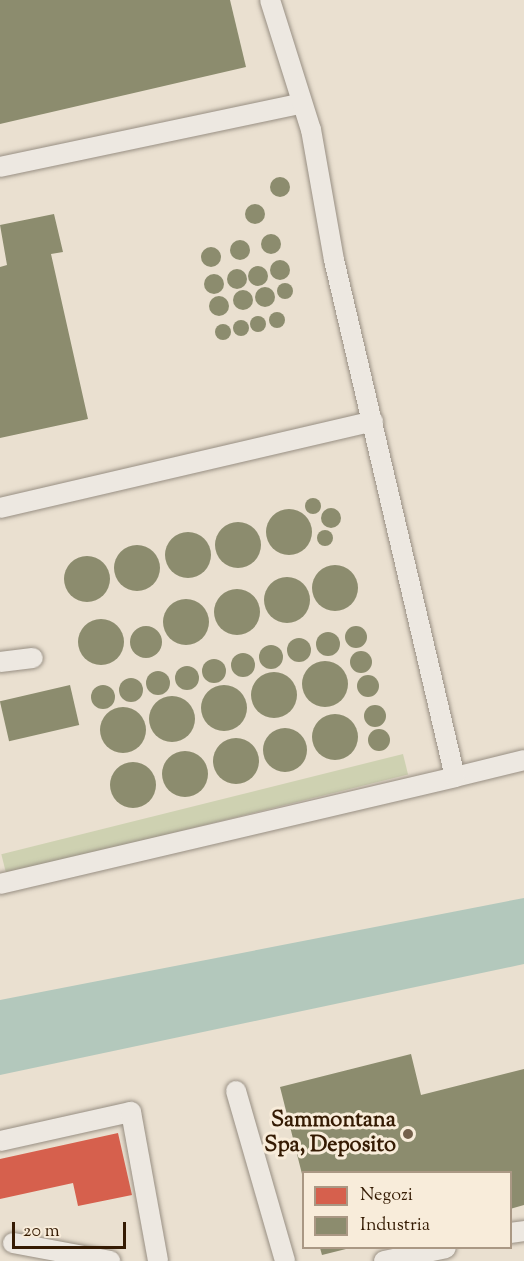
<!DOCTYPE html>
<html>
<head>
<meta charset="utf-8">
<style>
  body { margin:0 }
  #map { position:relative; width:524px; height:1261px; overflow:hidden; background:#eae0d0; font-family:"Sorts Mill Goudy",serif }
  div>[style] { position:absolute }
  [style*='--x'] { left:calc(var(--x)*1px); top:calc(var(--y)*1px); width:calc(var(--w)*1px); rotate:calc(var(--a)*1deg) }
  .green>* { inset:0; background:#ced1b1; transform-origin:0 0 }
  .water>* { inset:0; background:#b3c8bc }
  .shops>* { inset:0; background:#d6604d }
  .industry>* { inset:0; background:#8c8c6e; transform-origin:0 0 }
  .round { border-radius:50% }
  .roads { filter:drop-shadow(0 0 2px #988f83) drop-shadow(0 0 2px #988f83) }
  .lane>* { height:20px; margin:-10px; padding:0 10px; transform-origin:10px; border-radius:10px; background:#ede8e1 }
  .dots>* { width:16px; height:16px; translate:-50% -50%; box-sizing:border-box; border:3px solid #f8ecda; border-radius:50% }
  span { translate:-50% -50%; white-space:nowrap; text-align:center; line-height:1.15; -webkit-text-stroke:6px #f8ecda; paint-order:stroke }
  .poi-label { font-size:22px; color:#351b03; font-weight:700 }
  .right { translate:-100% -50%; text-align:right }
  .legend { position:absolute; left:302px; top:1171px; width:210px; height:78px; box-sizing:border-box; background:#f8ecda; border:2px solid #aa9884; margin:0; padding:8px 10px; list-style:none; font-size:18px; color:#351b03 }
  .legend li { display:flex; align-items:center; gap:12px; height:30px }
  .legend b { width:30px; border:2px solid #aa9884 }
  .scale { position:absolute; left:12px; top:1222px; width:114px; height:27px; box-sizing:border-box; border:3px solid #351b03; border-top:0; padding-left:8px; font-size:18px; line-height:21px; white-space:nowrap; color:#351b03; -webkit-text-stroke:4px #f8ecda; paint-order:stroke }
</style>
</head>
<body>
<div id="map">
  <div class="green">
    <div style="left:403px;top:754px;width:21px;height:414px;rotate:76deg"></div>
  </div>
  <div class="water">
    <div style="clip-path:polygon(524px 898px,524px 964px,0 1075px,0 1000px)"></div>
  </div>
  <div class="shops">
    <div style="clip-path:polygon(118px 1133px,132px 1195px,78px 1206px,73px 1183px,0 1199px,0 1159px)"></div>
  </div>
  <div class="industry">
    <div style="clip-path:polygon(0 0,230px 0,246px 67px,0 124px)"></div>
    <div class="round" style="left:270px;top:177px;width:20px;height:20px"></div>
    <div class="round" style="left:245px;top:204px;width:20px;height:20px"></div>
    <div style="clip-path:polygon(54px 214px,63px 252px,51px 254px,88px 419px,0 438px,0 267px,7px 265px,0 225px)"></div>
    <div class="round" style="left:261px;top:234px;width:20px;height:20px"></div>
    <div class="round" style="left:230px;top:240px;width:20px;height:20px"></div>
    <div class="round" style="left:201px;top:247px;width:20px;height:20px"></div>
    <div class="round" style="left:270px;top:260px;width:20px;height:20px"></div>
    <div class="round" style="left:248px;top:266px;width:20px;height:20px"></div>
    <div class="round" style="left:227px;top:269px;width:20px;height:20px"></div>
    <div class="round" style="left:204px;top:274px;width:20px;height:20px"></div>
    <div class="round" style="left:277px;top:283px;width:16px;height:16px"></div>
    <div class="round" style="left:255px;top:287px;width:20px;height:20px"></div>
    <div class="round" style="left:233px;top:290px;width:20px;height:20px"></div>
    <div class="round" style="left:209px;top:296px;width:20px;height:20px"></div>
    <div class="round" style="left:269px;top:312px;width:16px;height:16px"></div>
    <div class="round" style="left:250px;top:316px;width:16px;height:16px"></div>
    <div class="round" style="left:233px;top:320px;width:16px;height:16px"></div>
    <div class="round" style="left:215px;top:324px;width:16px;height:16px"></div>
    <div class="round" style="left:305px;top:498px;width:16px;height:16px"></div>
    <div class="round" style="left:321px;top:508px;width:20px;height:20px"></div>
    <div class="round" style="left:266px;top:509px;width:46px;height:46px"></div>
    <div class="round" style="left:215px;top:522px;width:46px;height:46px"></div>
    <div class="round" style="left:317px;top:530px;width:16px;height:16px"></div>
    <div class="round" style="left:165px;top:532px;width:46px;height:46px"></div>
    <div class="round" style="left:114px;top:545px;width:46px;height:46px"></div>
    <div class="round" style="left:64px;top:556px;width:46px;height:46px"></div>
    <div class="round" style="left:312px;top:565px;width:46px;height:46px"></div>
    <div class="round" style="left:264px;top:577px;width:46px;height:46px"></div>
    <div class="round" style="left:214px;top:589px;width:46px;height:46px"></div>
    <div class="round" style="left:163px;top:599px;width:46px;height:46px"></div>
    <div class="round" style="left:78px;top:619px;width:46px;height:46px"></div>
    <div class="round" style="left:130px;top:626px;width:32px;height:32px"></div>
    <div class="round" style="left:345px;top:626px;width:22px;height:22px"></div>
    <div class="round" style="left:316px;top:632px;width:24px;height:24px"></div>
    <div class="round" style="left:287px;top:638px;width:24px;height:24px"></div>
    <div class="round" style="left:259px;top:645px;width:24px;height:24px"></div>
    <div class="round" style="left:350px;top:651px;width:22px;height:22px"></div>
    <div class="round" style="left:231px;top:653px;width:24px;height:24px"></div>
    <div class="round" style="left:202px;top:659px;width:24px;height:24px"></div>
    <div class="round" style="left:302px;top:661px;width:46px;height:46px"></div>
    <div class="round" style="left:175px;top:666px;width:24px;height:24px"></div>
    <div class="round" style="left:146px;top:671px;width:24px;height:24px"></div>
    <div class="round" style="left:251px;top:672px;width:46px;height:46px"></div>
    <div class="round" style="left:357px;top:675px;width:22px;height:22px"></div>
    <div class="round" style="left:119px;top:678px;width:24px;height:24px"></div>
    <div class="round" style="left:91px;top:685px;width:24px;height:24px"></div>
    <div style="left:70px;top:685px;width:41px;height:72px;rotate:77deg"></div>
    <div class="round" style="left:201px;top:685px;width:46px;height:46px"></div>
    <div class="round" style="left:149px;top:696px;width:46px;height:46px"></div>
    <div class="round" style="left:364px;top:705px;width:22px;height:22px"></div>
    <div class="round" style="left:100px;top:707px;width:46px;height:46px"></div>
    <div class="round" style="left:312px;top:714px;width:46px;height:46px"></div>
    <div class="round" style="left:263px;top:728px;width:44px;height:44px"></div>
    <div class="round" style="left:368px;top:729px;width:22px;height:22px"></div>
    <div class="round" style="left:213px;top:738px;width:46px;height:46px"></div>
    <div class="round" style="left:162px;top:751px;width:46px;height:46px"></div>
    <div class="round" style="left:110px;top:762px;width:46px;height:46px"></div>
    <div style="clip-path:polygon(411px 1054px,421px 1095px,524px 1069px,524px 1205px,510px 1209px,510px 1172px,304px 1172px,303px 1178px,280px 1087px)"></div>
    <div style="clip-path:polygon(320px 1248px,350px 1248px,322px 1255px)"></div>
  </div>
  <div class="roads">
    <div class="lane">
      <div style="--x:0;--y:167;--w:307;--a:-11.9"></div>
      <div style="--x:0;--y:508;--w:383;--a:-13.1"></div>
      <div style="--x:0;--y:662;--w:33;--a:-7"></div>
      <div style="--x:455;--y:777;--w:71;--a:-13.8"></div>
      <div style="--x:0;--y:884;--w:467;--a:-13.2"></div>
      <div style="--x:455;--y:777;--w:531;--a:-103.17"></div>
      <div style="--x:334;--y:260;--w:132;--a:-100"></div>
      <div style="--x:311;--y:130;--w:136;--a:-107.5"></div>
      <div style="--x:236;--y:1091;--w:177;--a:73.9"></div>
      <div style="--x:0;--y:1141;--w:134;--a:-12.5"></div>
      <div style="--x:131;--y:1112;--w:151;--a:79.7"></div>
      <div style="--x:510;--y:1233;--w:14;--a:-8"></div>
      <div style="--x:13;--y:1243;--w:99;--a:10.5"></div>
      <div style="--x:384;--y:1261;--w:63;--a:-11.8"></div>
    </div>
  </div>
  <div class="dots">
    <div style="left:408px;top:1134px;background:#74604b"></div>
  </div>
  <div class="poi-label">
    <span class="right" style="left:396px;top:1134px">Sammontana<br>Spa, Deposito</span>
  </div>
  <ul class="legend">
  <li><b style="height:16px;background:#d6604d"></b>Negozi</li>
  <li><b style="height:16px;background:#8c8c6e"></b>Industria</li>
  </ul>
  <div class="scale">20 m</div>
</div>
</body>
</html>
